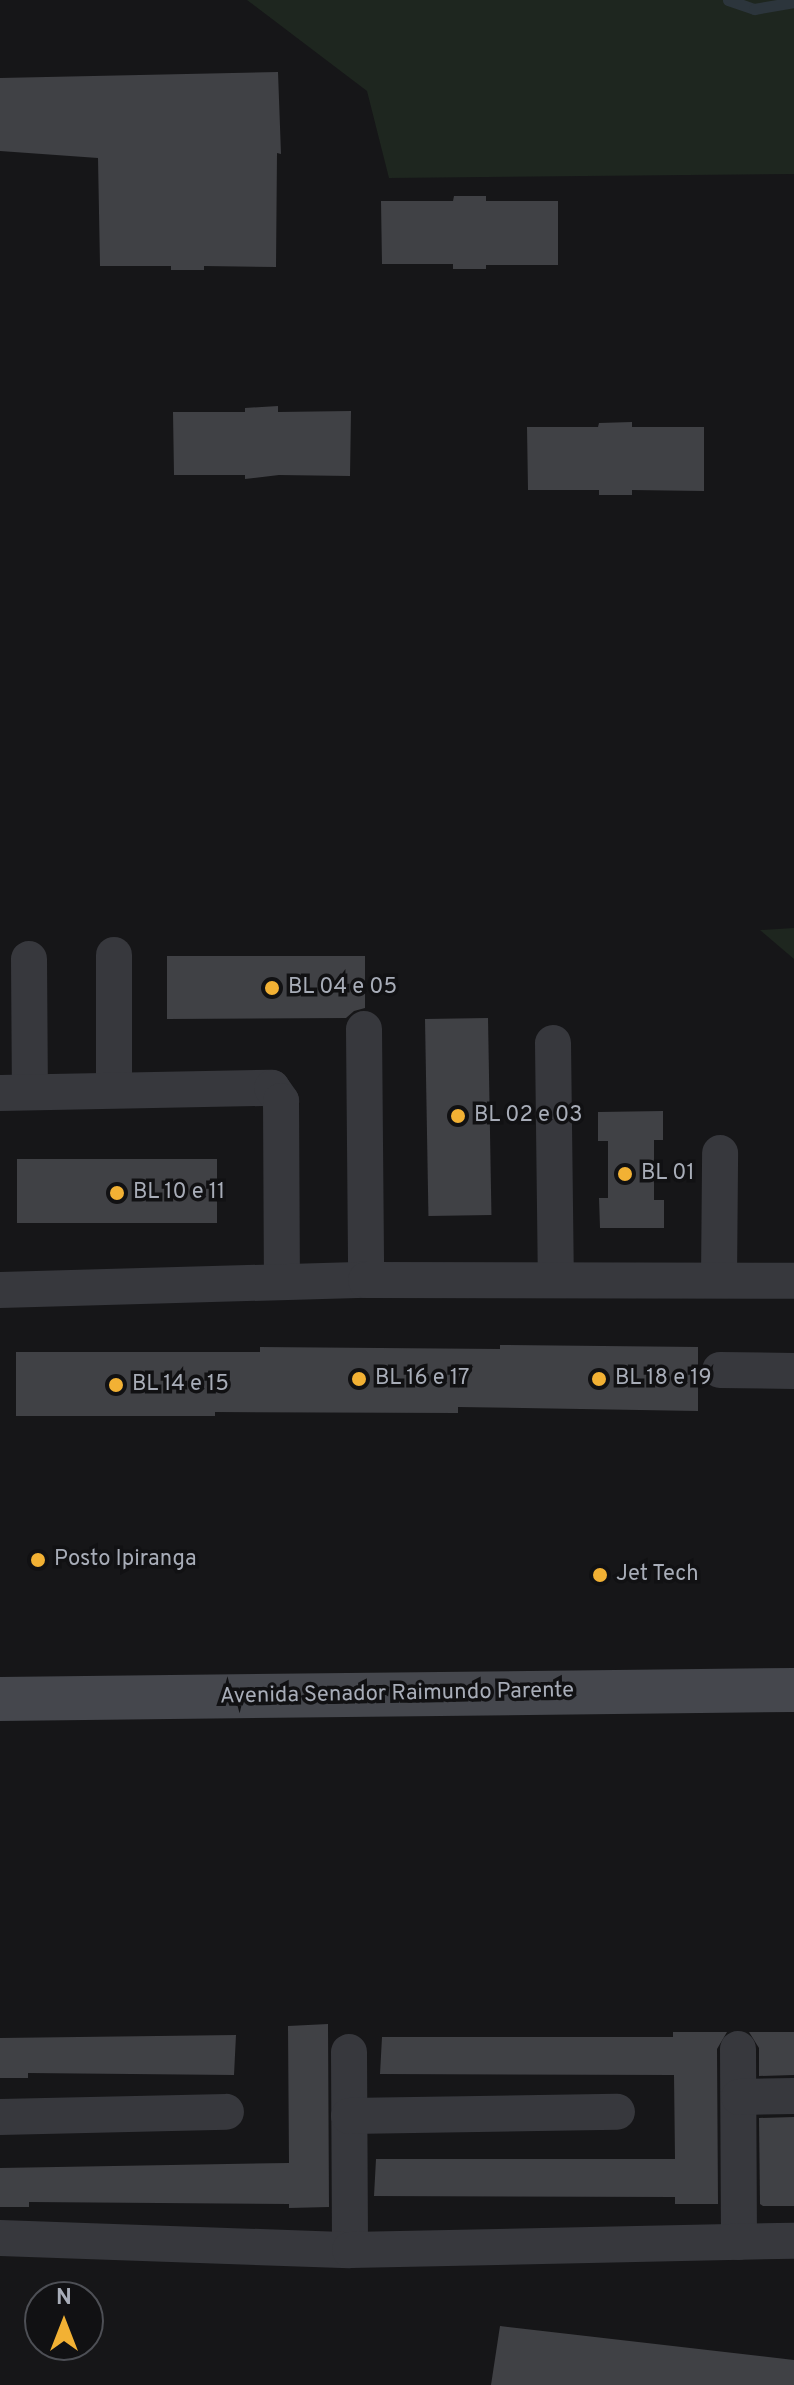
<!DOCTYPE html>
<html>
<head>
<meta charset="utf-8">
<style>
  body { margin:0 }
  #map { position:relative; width:794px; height:2385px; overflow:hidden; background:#161618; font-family:Overpass,sans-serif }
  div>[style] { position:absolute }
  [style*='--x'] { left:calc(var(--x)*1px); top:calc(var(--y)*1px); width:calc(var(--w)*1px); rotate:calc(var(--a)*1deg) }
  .green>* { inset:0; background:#1e261f }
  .stream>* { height:11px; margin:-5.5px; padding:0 5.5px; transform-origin:5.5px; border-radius:5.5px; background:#2c353c }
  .building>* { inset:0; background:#404145; transform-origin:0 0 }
  .street>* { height:36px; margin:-18px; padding:0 18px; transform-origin:18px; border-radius:18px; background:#37383d }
  .secondary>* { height:44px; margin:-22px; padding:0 22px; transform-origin:22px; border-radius:22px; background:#45474d }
  .dots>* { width:22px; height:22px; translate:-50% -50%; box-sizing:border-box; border:4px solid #111113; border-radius:50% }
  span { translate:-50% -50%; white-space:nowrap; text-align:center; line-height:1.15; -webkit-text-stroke:7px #111113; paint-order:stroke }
  .poi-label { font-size:22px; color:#a8adb8 }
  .left { translate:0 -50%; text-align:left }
  .street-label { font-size:22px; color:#a8adb8 }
  .north { position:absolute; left:24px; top:2281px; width:80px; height:80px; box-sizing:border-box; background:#111113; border:2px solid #4d4f55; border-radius:50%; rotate:0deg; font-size:22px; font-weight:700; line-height:32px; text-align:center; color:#a8adb8 }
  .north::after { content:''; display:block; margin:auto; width:28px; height:36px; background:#f2b134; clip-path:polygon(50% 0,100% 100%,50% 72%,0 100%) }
</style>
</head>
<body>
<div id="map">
  <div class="green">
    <div style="clip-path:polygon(247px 0,794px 0,794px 174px,389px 178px,367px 91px)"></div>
    <div style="clip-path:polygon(794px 928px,794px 959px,760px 930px)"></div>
  </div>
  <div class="stream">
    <div style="--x:728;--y:0;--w:28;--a:19"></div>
    <div style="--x:754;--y:9;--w:41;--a:-9.9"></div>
  </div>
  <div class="building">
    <div style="clip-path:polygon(278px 72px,281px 154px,277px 153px,276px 267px,204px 266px,204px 270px,171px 270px,171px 266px,100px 266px,98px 158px,0 151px,0 78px)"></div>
    <div style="clip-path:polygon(454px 196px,486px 196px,486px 201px,558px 201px,558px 265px,486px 265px,486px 269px,453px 269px,453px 264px,382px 264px,381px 201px,453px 201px)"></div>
    <div style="clip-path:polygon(278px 406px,278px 412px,351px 411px,350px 476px,279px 475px,245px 479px,245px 475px,174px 475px,173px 412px,245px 412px,245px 408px)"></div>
    <div style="clip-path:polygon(632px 422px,632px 427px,704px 427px,704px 491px,632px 490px,632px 495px,599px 495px,599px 490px,528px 490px,527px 427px,598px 427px,599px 423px)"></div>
    <div style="clip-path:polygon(167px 956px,365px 956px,365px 1008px,354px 1011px,346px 1018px,167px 1019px)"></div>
    <div style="left:488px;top:1018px;width:197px;height:63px;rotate:89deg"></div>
    <div style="clip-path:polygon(663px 1111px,663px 1140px,654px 1140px,654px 1200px,664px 1200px,664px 1228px,600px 1228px,599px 1198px,608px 1198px,608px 1141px,598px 1141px,598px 1112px)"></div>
    <div style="left:217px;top:1159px;width:64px;height:200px;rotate:90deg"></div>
    <div style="clip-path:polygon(500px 1345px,698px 1347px,698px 1411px,458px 1407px,458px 1413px,215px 1412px,215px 1416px,16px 1416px,16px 1352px,260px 1352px,260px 1347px,500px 1349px)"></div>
    <div style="clip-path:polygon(328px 2024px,329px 2207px,289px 2208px,289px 2204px,29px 2202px,29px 2207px,0 2207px,0 2168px,289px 2163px,288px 2026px)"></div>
    <div style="clip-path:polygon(673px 2032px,727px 2032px,717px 2049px,718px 2204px,675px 2204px,675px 2197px,374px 2196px,376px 2159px,675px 2159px,674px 2075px,380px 2074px,382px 2037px,673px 2037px)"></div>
    <div style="clip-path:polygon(749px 2032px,794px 2032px,794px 2075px,759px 2076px,759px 2048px)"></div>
    <div style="clip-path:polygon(236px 2035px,234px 2075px,28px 2073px,28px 2078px,0 2078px,0 2038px)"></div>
    <div style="clip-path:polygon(794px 2117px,794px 2206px,763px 2206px,760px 2204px,759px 2118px)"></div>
    <div style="clip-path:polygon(500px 2326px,794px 2360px,794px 2385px,491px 2385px)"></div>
  </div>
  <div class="street">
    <div style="--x:114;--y:955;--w:134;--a:90"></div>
    <div style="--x:29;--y:959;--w:133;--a:89.6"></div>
    <div style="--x:364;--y:1029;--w:251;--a:89.5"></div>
    <div style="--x:553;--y:1043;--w:236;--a:89.3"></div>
    <div style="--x:0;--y:1093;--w:272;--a:-1.1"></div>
    <div style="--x:272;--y:1088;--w:16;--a:55"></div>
    <div style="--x:281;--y:1101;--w:181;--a:89.7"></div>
    <div style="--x:719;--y:1280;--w:127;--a:-89.5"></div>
    <div style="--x:0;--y:1290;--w:366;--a:-1.6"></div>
    <div style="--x:366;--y:1280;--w:428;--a:0.1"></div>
    <div style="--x:720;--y:1370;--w:74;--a:0.8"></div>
    <div style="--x:738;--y:2049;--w:193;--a:89.7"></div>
    <div style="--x:349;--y:2052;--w:198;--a:89.7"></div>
    <div style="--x:739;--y:2097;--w:55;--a:-1"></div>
    <div style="--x:349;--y:2116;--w:268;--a:-0.9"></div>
    <div style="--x:0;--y:2117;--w:226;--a:-1.3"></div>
    <div style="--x:0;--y:2238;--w:350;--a:2"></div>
    <div style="--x:350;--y:2250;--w:444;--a:-1.2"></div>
  </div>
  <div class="secondary">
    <div style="--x:0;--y:1699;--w:794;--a:-0.65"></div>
  </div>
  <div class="dots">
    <div style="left:272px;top:988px;background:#f2b134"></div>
    <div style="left:458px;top:1116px;background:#f2b134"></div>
    <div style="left:625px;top:1174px;background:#f2b134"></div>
    <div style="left:117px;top:1193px;background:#f2b134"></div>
    <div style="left:359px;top:1379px;background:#f2b134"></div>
    <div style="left:599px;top:1379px;background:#f2b134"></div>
    <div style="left:116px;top:1385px;background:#f2b134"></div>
    <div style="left:38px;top:1560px;background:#f2b134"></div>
    <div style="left:600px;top:1575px;background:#f2b134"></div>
  </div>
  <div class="poi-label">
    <span class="left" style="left:288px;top:988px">BL 04 e 05</span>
    <span class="left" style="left:474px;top:1116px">BL 02 e 03</span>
    <span class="left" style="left:641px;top:1174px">BL 01</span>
    <span class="left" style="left:133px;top:1193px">BL 10 e 11</span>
    <span class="left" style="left:375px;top:1379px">BL 16 e 17</span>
    <span class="left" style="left:615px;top:1379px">BL 18 e 19</span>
    <span class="left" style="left:132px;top:1385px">BL 14 e 15</span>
    <span class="left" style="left:54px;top:1560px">Posto Ipiranga</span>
    <span class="left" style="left:616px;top:1575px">Jet Tech</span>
  </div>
  <div class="street-label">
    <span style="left:397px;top:1694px;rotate:-1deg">Avenida Senador Raimundo Parente</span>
  </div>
  <div class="north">N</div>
</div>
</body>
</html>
